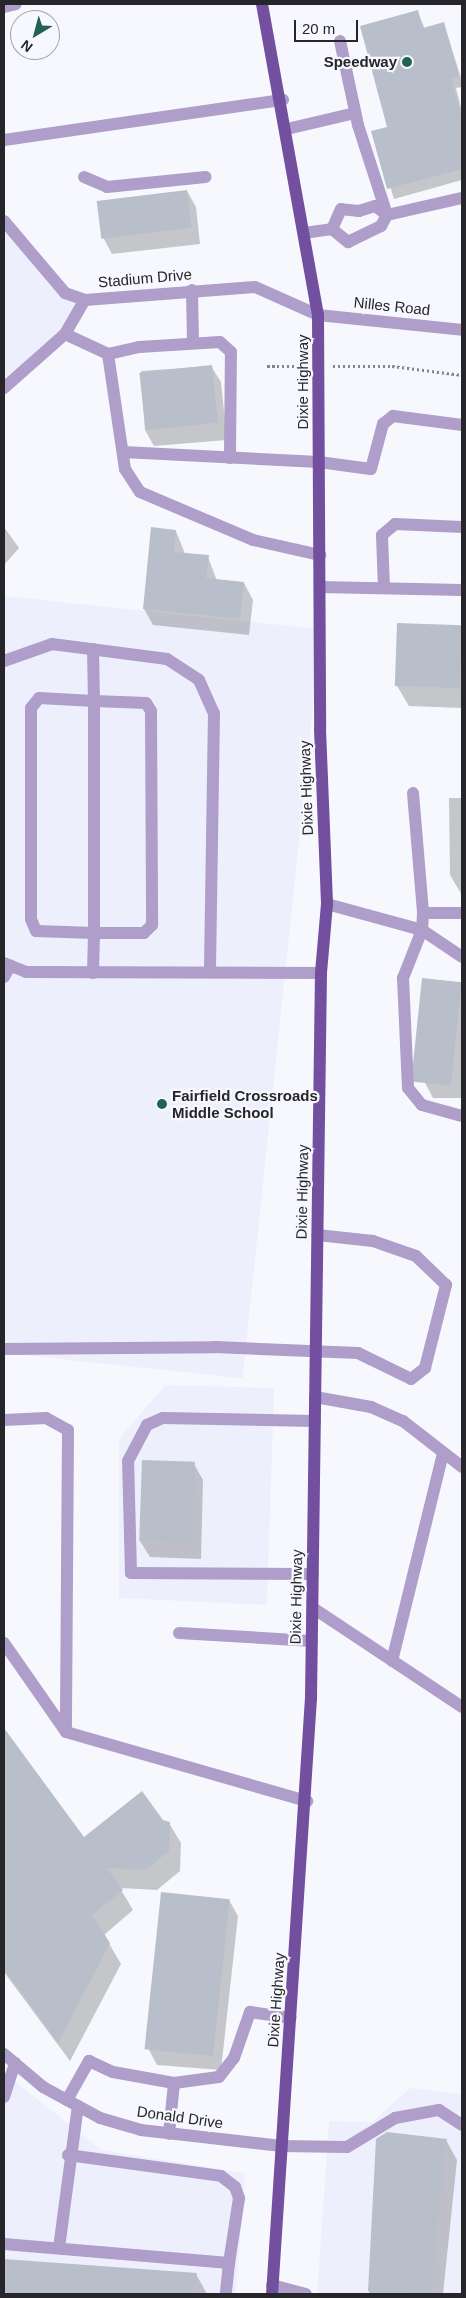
<!DOCTYPE html>
<html>
<head>
<meta charset="utf-8">
<style>
  body { margin:0 }
  #map { position:relative; width:466px; height:2298px; overflow:hidden; background:#f7f8fd; font-family:Arial,sans-serif }
  div>[style] { position:absolute }
  [style*='--x'] { left:calc(var(--x)*1px); top:calc(var(--y)*1px); width:calc(var(--w)*1px); rotate:calc(var(--a)*1deg) }
  .built>* { inset:0; background:#eeeffc; transform-origin:0 0 }
  .shadow>* { inset:0; background:#0003 }
  .building>* { inset:0; background:#b8bfcb; transform-origin:0 0 }
  .path>* { height:3px; margin-top:-1.5px; transform-origin:0; background:repeating-linear-gradient(90deg,#85868b 0 2.5px,transparent 0 5px) }
  .minor>* { height:12px; margin:-6px; padding:0 6px; transform-origin:6px; border-radius:6px; background:#af9dca }
  .major>* { height:12px; margin:-6px; padding:0 6px; transform-origin:6px; border-radius:6px; background:#724f9f }
  .dots>* { width:14px; height:14px; translate:-50% -50%; box-sizing:border-box; border:2px solid #f7f8fd; border-radius:50% }
  span { translate:-50% -50%; white-space:nowrap; text-align:center; line-height:1.15; -webkit-text-stroke:4.5px #f7f8fd; paint-order:stroke }
  .poi-label { font-size:15px; color:#25252a; font-weight:700 }
  .right { translate:-100% -50%; text-align:right }
  .left { translate:0 -50%; text-align:left }
  .street-label { font-size:15px; color:#25252a }
  .frame { position:absolute; inset:0; border:5px solid #25252a; pointer-events:none }
  .north { position:absolute; left:10px; top:10px; width:50px; height:50px; box-sizing:border-box; background:#f7f8fd; border:1px solid #a3a4a9; border-radius:50%; rotate:217deg; font-size:14px; font-weight:700; line-height:20px; text-align:center; color:#25252a }
  .north::after { content:''; display:block; margin:auto; width:18px; height:22px; background:#216353; clip-path:polygon(50% 0,100% 100%,50% 72%,0 100%) }
  .scale { position:absolute; left:294px; top:20px; width:64px; height:22px; box-sizing:border-box; border:2px solid #25252a; border-top:0; padding-left:6px; font-size:15px; line-height:18px; white-space:nowrap; color:#25252a; -webkit-text-stroke:4px #f7f8fd; paint-order:stroke }
</style>
</head>
<body>
<div id="map">
  <div class="built">
    <div style="clip-path:polygon(4px 221px,65px 293px,85px 300px,65px 334px,4px 388px)"></div>
    <div style="left:4px;top:596px;width:319px;height:753px;rotate:6deg"></div>
    <div style="clip-path:polygon(165px 1385px,274px 1388px,267px 1605px,119px 1598px,119px 1439px)"></div>
    <div style="clip-path:polygon(4px 2073px,102px 2150px,245px 2173px,236px 2294px,4px 2294px)"></div>
    <div style="clip-path:polygon(410px 2088px,462px 2094px,462px 2294px,317px 2294px,329px 2121px,372px 2122px)"></div>
  </div>
  <div class="shadow">
    <div style="clip-path:polygon(417px 11px,425px 29px,444px 24px,462px 81px,462px 87px,456px 88px,462px 112px,462px 180px,394px 199px,373px 132px,389px 128px)"></div>
    <div style="clip-path:polygon(187px 191px,196px 207px,200px 244px,112px 254px,103px 237px)"></div>
    <div style="clip-path:polygon(211px 366px,221px 382px,227px 440px,154px 446px,145px 430px,141px 371px)"></div>
    <div style="clip-path:polygon(4px 527px,19px 548px,4px 565px)"></div>
    <div style="clip-path:polygon(176px 531px,185px 554px,208px 557px,217px 581px,244px 583px,253px 600px,249px 635px,153px 625px,144px 609px)"></div>
    <div style="clip-path:polygon(398px 624px,462px 626px,462px 708px,409px 706px,397px 686px)"></div>
    <div style="clip-path:polygon(449px 798px,462px 798px,462px 895px,450px 875px)"></div>
    <div style="clip-path:polygon(423px 979px,462px 983px,462px 1098px,433px 1098px,424px 1081px)"></div>
    <div style="clip-path:polygon(194px 1464px,203px 1480px,201px 1559px,150px 1557px,140px 1541px)"></div>
    <div style="clip-path:polygon(4px 1730px,84px 1839px,162px 1821px,169px 1823px,181px 1843px,180px 1871px,157px 1890px,120px 1888px,133px 1910px,104px 1935px,121px 1964px,70px 2061px,4px 1972px)"></div>
    <div style="clip-path:polygon(229px 1900px,238px 1916px,221px 2070px,157px 2065px,148px 2048px)"></div>
    <div style="clip-path:polygon(377px 2140px,446px 2140px,457px 2160px,443px 2294px,369px 2294px)"></div>
    <div style="clip-path:polygon(4px 2260px,196px 2274px,207px 2294px,4px 2294px)"></div>
  </div>
  <div class="building">
    <div style="clip-path:polygon(418px 10px,423px 28px,444px 22px,459px 76px,451px 78px,462px 120px,462px 169px,387px 189px,371px 131px,387px 127px,360px 26px)"></div>
    <div style="left:187px;top:190px;width:38px;height:91px;rotate:83deg"></div>
    <div style="left:212px;top:365px;width:58px;height:73px;rotate:84deg"></div>
    <div style="clip-path:polygon(151px 527px,176px 530px,174px 552px,209px 555px,206px 578px,244px 582px,240px 619px,143px 609px)"></div>
    <div style="left:397px;top:623px;width:65px;height:63px;rotate:2deg"></div>
    <div style="left:422px;top:978px;width:40px;height:104px;rotate:6deg"></div>
    <div style="left:142px;top:1460px;width:53px;height:81px;rotate:2deg"></div>
    <div style="clip-path:polygon(4px 1728px,84px 1837px,142px 1791px,163px 1820px,170px 1822px,169px 1851px,146px 1870px,107px 1868px,123px 1890px,92px 1915px,110px 1943px,58px 2043px,4px 1969px)"></div>
    <div style="left:161px;top:1892px;width:69px;height:158px;rotate:6deg"></div>
    <div style="clip-path:polygon(387px 2132px,447px 2139px,430px 2294px,368px 2291px,376px 2139px)"></div>
    <div style="clip-path:polygon(4px 2259px,197px 2273px,195px 2294px,4px 2294px)"></div>
  </div>
  <div class="path">
    <div style="--x:267;--y:366;--w:35;--a:0"></div>
    <div style="--x:333;--y:366;--w:59;--a:0"></div>
    <div style="--x:392;--y:366;--w:71;--a:7.3"></div>
  </div>
  <div class="minor">
    <div style="--x:4;--y:7;--w:12;--a:-14"></div>
    <div style="--x:340;--y:41;--w:86;--a:77.9"></div>
    <div style="--x:358;--y:125;--w:95;--a:72.1"></div>
    <div style="--x:287;--y:129;--w:70;--a:-13.2"></div>
    <div style="--x:4;--y:140;--w:282;--a:-8.2"></div>
    <div style="--x:84;--y:177;--w:25;--a:23"></div>
    <div style="--x:107;--y:187;--w:99;--a:-5.8"></div>
    <div style="--x:387;--y:215;--w:15;--a:-143"></div>
    <div style="--x:375;--y:206;--w:17;--a:163"></div>
    <div style="--x:359;--y:211;--w:18;--a:-174"></div>
    <div style="--x:341;--y:209;--w:22;--a:114"></div>
    <div style="--x:332;--y:229;--w:21;--a:39"></div>
    <div style="--x:348;--y:242;--w:37;--a:-26"></div>
    <div style="--x:381;--y:226;--w:13;--a:-61"></div>
    <div style="--x:387;--y:215;--w:77;--a:-12.8"></div>
    <div style="--x:4;--y:221;--w:94;--a:49.7"></div>
    <div style="--x:65;--y:293;--w:21;--a:19"></div>
    <div style="--x:85;--y:300;--w:170;--a:-4.4"></div>
    <div style="--x:255;--y:287;--w:69;--a:24"></div>
    <div style="--x:318;--y:315;--w:145;--a:5.9"></div>
    <div style="--x:304;--y:233;--w:28;--a:-8"></div>
    <div style="--x:192;--y:290;--w:51;--a:88.9"></div>
    <div style="--x:65;--y:334;--w:47;--a:24.9"></div>
    <div style="--x:4;--y:388;--w:81;--a:-41.5"></div>
    <div style="--x:65;--y:334;--w:39;--a:-60"></div>
    <div style="--x:123;--y:452;--w:196;--a:2.9"></div>
    <div style="--x:319;--y:462;--w:52;--a:7.7"></div>
    <div style="--x:371;--y:469;--w:47;--a:-75.1"></div>
    <div style="--x:383;--y:424;--w:13;--a:-39"></div>
    <div style="--x:393;--y:416;--w:70;--a:7.4"></div>
    <div style="--x:230;--y:458;--w:106;--a:-89.5"></div>
    <div style="--x:231;--y:352;--w:15;--a:-138"></div>
    <div style="--x:220;--y:342;--w:81;--a:176.5"></div>
    <div style="--x:139;--y:347;--w:32;--a:167"></div>
    <div style="--x:108;--y:354;--w:116;--a:81.6"></div>
    <div style="--x:125;--y:469;--w:27;--a:57"></div>
    <div style="--x:140;--y:492;--w:123;--a:23"></div>
    <div style="--x:253;--y:540;--w:69;--a:12.6"></div>
    <div style="--x:320;--y:587;--w:142;--a:1.2"></div>
    <div style="--x:384;--y:588;--w:53;--a:-92.2"></div>
    <div style="--x:382;--y:535;--w:17;--a:-40"></div>
    <div style="--x:395;--y:524;--w:67;--a:2.6"></div>
    <div style="--x:93;--y:649;--w:52;--a:88.9"></div>
    <div style="--x:94;--y:701;--w:232;--a:90"></div>
    <div style="--x:94;--y:933;--w:58;--a:-178"></div>
    <div style="--x:36;--y:931;--w:13;--a:-113"></div>
    <div style="--x:31;--y:919;--w:211;--a:-90"></div>
    <div style="--x:31;--y:708;--w:13;--a:-51"></div>
    <div style="--x:39;--y:698;--w:55;--a:3.1"></div>
    <div style="--x:94;--y:701;--w:52;--a:2.2"></div>
    <div style="--x:146;--y:703;--w:9;--a:58"></div>
    <div style="--x:151;--y:711;--w:214;--a:89.7"></div>
    <div style="--x:152;--y:925;--w:11;--a:135"></div>
    <div style="--x:144;--y:933;--w:50;--a:180"></div>
    <div style="--x:94;--y:933;--w:40;--a:91.4"></div>
    <div style="--x:4;--y:661;--w:51;--a:-19.5"></div>
    <div style="--x:52;--y:644;--w:116;--a:7.4"></div>
    <div style="--x:167;--y:659;--w:38;--a:33"></div>
    <div style="--x:199;--y:680;--w:36;--a:66"></div>
    <div style="--x:214;--y:713;--w:256;--a:90.9"></div>
    <div style="--x:413;--y:793;--w:120;--a:85.2"></div>
    <div style="--x:327;--y:904;--w:98;--a:15.3"></div>
    <div style="--x:422;--y:930;--w:48;--a:34"></div>
    <div style="--x:462;--y:913;--w:39;--a:180"></div>
    <div style="--x:423;--y:913;--w:17;--a:93"></div>
    <div style="--x:422;--y:930;--w:52;--a:111.6"></div>
    <div style="--x:403;--y:978;--w:110;--a:87.4"></div>
    <div style="--x:408;--y:1088;--w:22;--a:51"></div>
    <div style="--x:422;--y:1105;--w:41;--a:15.4"></div>
    <div style="--x:4;--y:963;--w:24;--a:22"></div>
    <div style="--x:26;--y:972;--w:295;--a:0.2"></div>
    <div style="--x:4;--y:977;--w:13;--a:-61"></div>
    <div style="--x:4;--y:1349;--w:211;--a:-0.5"></div>
    <div style="--x:215;--y:1347;--w:143;--a:2.4"></div>
    <div style="--x:358;--y:1353;--w:59;--a:26.1"></div>
    <div style="--x:411;--y:1379;--w:18;--a:-38"></div>
    <div style="--x:425;--y:1368;--w:86;--a:-75.8"></div>
    <div style="--x:446;--y:1285;--w:42;--a:-136"></div>
    <div style="--x:416;--y:1256;--w:46;--a:-160.8"></div>
    <div style="--x:373;--y:1241;--w:56;--a:-173.9"></div>
    <div style="--x:315;--y:1397;--w:57;--a:10.1"></div>
    <div style="--x:371;--y:1407;--w:35;--a:24"></div>
    <div style="--x:403;--y:1421;--w:75;--a:37.9"></div>
    <div style="--x:4;--y:1420;--w:42;--a:-2.7"></div>
    <div style="--x:46;--y:1418;--w:25;--a:29"></div>
    <div style="--x:68;--y:1430;--w:302;--a:90.4"></div>
    <div style="--x:313;--y:1574;--w:182;--a:-179.7"></div>
    <div style="--x:131;--y:1573;--w:112;--a:-91.5"></div>
    <div style="--x:128;--y:1461;--w:41;--a:-62.2"></div>
    <div style="--x:147;--y:1425;--w:17;--a:-24"></div>
    <div style="--x:163;--y:1418;--w:152;--a:1.1"></div>
    <div style="--x:313;--y:1608;--w:179;--a:33.6"></div>
    <div style="--x:179;--y:1633;--w:133;--a:3.4"></div>
    <div style="--x:4;--y:1643;--w:108;--a:55.1"></div>
    <div style="--x:66;--y:1732;--w:251;--a:16"></div>
    <div style="--x:392;--y:1661;--w:214;--a:-76.2"></div>
    <div style="--x:4;--y:2054;--w:51;--a:40.2"></div>
    <div style="--x:43;--y:2087;--w:65;--a:28.5"></div>
    <div style="--x:100;--y:2118;--w:43;--a:16.3"></div>
    <div style="--x:141;--y:2130;--w:142;--a:6.5"></div>
    <div style="--x:282;--y:2146;--w:65;--a:0.9"></div>
    <div style="--x:347;--y:2147;--w:56;--a:-31.1"></div>
    <div style="--x:395;--y:2118;--w:45;--a:-10.3"></div>
    <div style="--x:439;--y:2110;--w:27;--a:33"></div>
    <div style="--x:174;--y:2083;--w:45;--a:-7.6"></div>
    <div style="--x:219;--y:2077;--w:24;--a:-52"></div>
    <div style="--x:234;--y:2058;--w:49;--a:-70.8"></div>
    <div style="--x:250;--y:2012;--w:41;--a:8.3"></div>
    <div style="--x:4;--y:2097;--w:36;--a:-72"></div>
    <div style="--x:67;--y:2100;--w:45;--a:-60.6"></div>
    <div style="--x:89;--y:2061;--w:26;--a:25"></div>
    <div style="--x:113;--y:2072;--w:62;--a:10.2"></div>
    <div style="--x:174;--y:2083;--w:51;--a:95.6"></div>
    <div style="--x:68;--y:2155;--w:154;--a:7.8"></div>
    <div style="--x:221;--y:2176;--w:18;--a:38"></div>
    <div style="--x:235;--y:2187;--w:12;--a:70"></div>
    <div style="--x:239;--y:2198;--w:66;--a:98.7"></div>
    <div style="--x:4;--y:2244;--w:226;--a:4.8"></div>
    <div style="--x:229;--y:2263;--w:31;--a:96"></div>
    <div style="--x:59;--y:2248;--w:143;--a:-82.4"></div>
    <div style="--x:272;--y:2285;--w:35;--a:15"></div>
  </div>
  <div class="major">
    <div style="--x:262;--y:4;--w:316;--a:79.8"></div>
    <div style="--x:318;--y:315;--w:414;--a:89.7"></div>
    <div style="--x:320;--y:729;--w:175;--a:87.7"></div>
    <div style="--x:327;--y:904;--w:69;--a:95"></div>
    <div style="--x:321;--y:973;--w:725;--a:90.79"></div>
    <div style="--x:311;--y:1698;--w:597;--a:93.74"></div>
  </div>
  <div class="dots">
    <div style="left:407px;top:62px;background:#216353"></div>
    <div style="left:162px;top:1104px;background:#216353"></div>
  </div>
  <div class="poi-label">
    <span class="right" style="left:397px;top:62px">Speedway</span>
    <span class="left" style="left:172px;top:1104px">Fairfield Crossroads<br>Middle School</span>
  </div>
  <div class="street-label">
    <span style="left:145px;top:278px;rotate:-5deg">Stadium Drive</span>
    <span style="left:392px;top:306px;rotate:6deg">Nilles Road</span>
    <span style="left:303px;top:382px;rotate:-90deg">Dixie Highway</span>
    <span style="left:306px;top:788px;rotate:-92deg">Dixie Highway</span>
    <span style="left:302px;top:1192px;rotate:-89deg">Dixie Highway</span>
    <span style="left:296px;top:1597px;rotate:-89deg">Dixie Highway</span>
    <span style="left:276px;top:2000px;rotate:-86deg">Dixie Highway</span>
    <span style="left:180px;top:2117px;rotate:8deg">Donald Drive</span>
  </div>
  <div class="frame"></div>
  <div class="north">N</div>
  <div class="scale">20 m</div>
</div>
</body>
</html>
